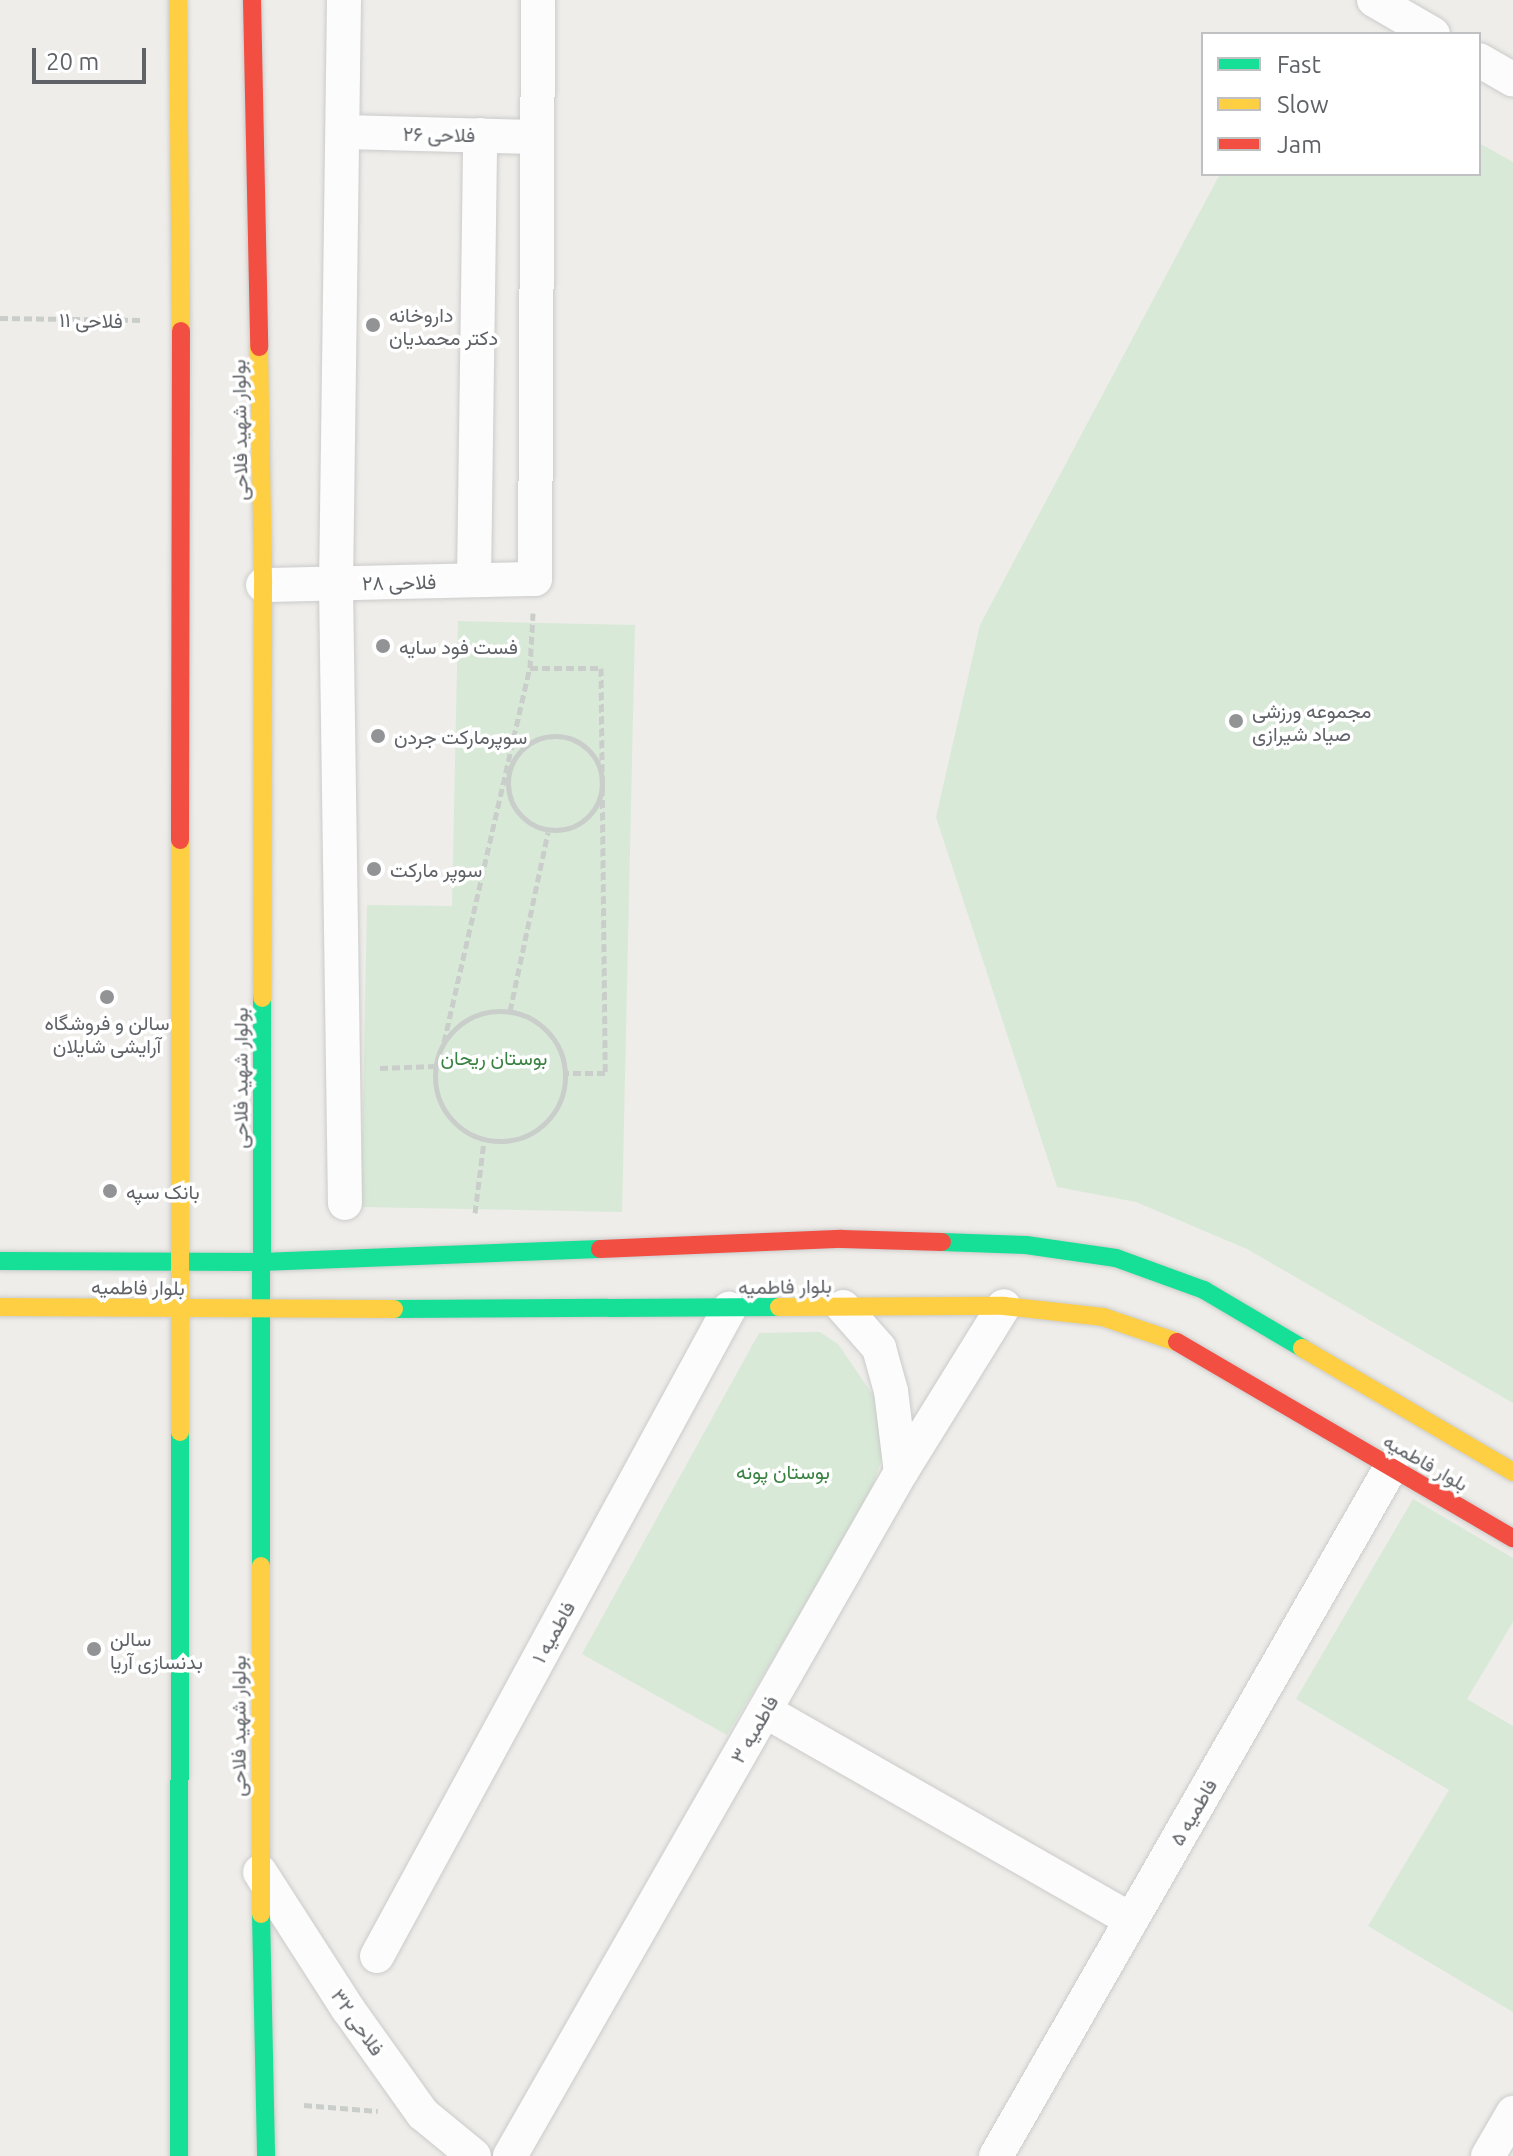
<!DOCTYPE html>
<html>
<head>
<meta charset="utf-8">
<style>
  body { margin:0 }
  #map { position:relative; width:1513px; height:2156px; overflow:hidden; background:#eeede9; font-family:Ubuntu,Vazirmatn,sans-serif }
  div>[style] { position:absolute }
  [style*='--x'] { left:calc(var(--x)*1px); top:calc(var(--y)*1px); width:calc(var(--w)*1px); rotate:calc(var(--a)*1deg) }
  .green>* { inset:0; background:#d8e9d7 }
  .path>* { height:5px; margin-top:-2.5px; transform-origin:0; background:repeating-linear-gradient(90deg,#cacecb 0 8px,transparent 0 12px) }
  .path>.ring { margin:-2.5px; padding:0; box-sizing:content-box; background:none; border:5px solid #cacecb; border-radius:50% }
  .roads { filter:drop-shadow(0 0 2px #cbcbcb) drop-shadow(0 0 2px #cbcbcb) }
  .street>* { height:34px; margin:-17px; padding:0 17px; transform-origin:17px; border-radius:17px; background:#fcfcfc }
  .fast>* { height:18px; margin:-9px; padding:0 9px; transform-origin:9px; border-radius:9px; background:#16e098 }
  .slow>* { height:18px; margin:-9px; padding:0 9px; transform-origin:9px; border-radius:9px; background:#ffcf43 }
  .jam>* { height:18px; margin:-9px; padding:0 9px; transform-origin:9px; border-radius:9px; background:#f24e42 }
  .dots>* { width:22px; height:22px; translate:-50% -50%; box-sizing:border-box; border:4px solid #fff; border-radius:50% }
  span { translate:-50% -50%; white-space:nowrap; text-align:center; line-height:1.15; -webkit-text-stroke:7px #fff; paint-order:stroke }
  .street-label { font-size:20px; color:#5f6267 }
  .poi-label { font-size:20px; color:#5f6267 }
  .left { translate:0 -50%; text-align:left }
  .park-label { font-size:20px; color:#3a8242 }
  .legend { position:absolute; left:1201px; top:32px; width:280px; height:144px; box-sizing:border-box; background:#fff; border:2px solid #bfc0c2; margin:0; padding:10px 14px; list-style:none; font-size:24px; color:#5f6267 }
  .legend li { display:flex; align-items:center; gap:16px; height:40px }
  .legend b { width:40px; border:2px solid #bfc0c2 }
  .scale { position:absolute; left:32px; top:48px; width:114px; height:36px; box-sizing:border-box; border:4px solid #5f6267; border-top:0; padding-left:10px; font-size:24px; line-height:28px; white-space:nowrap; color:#5f6267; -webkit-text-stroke:6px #fff; paint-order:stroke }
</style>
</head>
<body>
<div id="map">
  <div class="green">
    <div style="clip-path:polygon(1479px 143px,1513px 162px,1513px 1403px,1247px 1249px,1136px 1202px,1057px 1187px,936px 817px,980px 625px,1220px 174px,1479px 174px)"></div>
    <div style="clip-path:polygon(458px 621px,635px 625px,622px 1212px,361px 1207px,367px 905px,452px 906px)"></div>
    <div style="clip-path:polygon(820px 1332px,838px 1344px,879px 1404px,885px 1431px,881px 1461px,868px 1500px,727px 1735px,582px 1654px,759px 1333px)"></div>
    <div style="clip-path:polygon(1413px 1499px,1513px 1558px,1513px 1622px,1467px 1699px,1513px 1726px,1513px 2012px,1368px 1926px,1449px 1790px,1296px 1699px)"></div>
  </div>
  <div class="path">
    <div style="--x:0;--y:318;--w:143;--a:0.8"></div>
    <div style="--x:530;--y:668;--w:71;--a:0"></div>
    <div style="--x:601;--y:668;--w:405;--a:89.4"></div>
    <div style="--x:605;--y:1073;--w:41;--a:180"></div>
    <div class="ring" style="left:508px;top:736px;width:89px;height:89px"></div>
    <div style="--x:510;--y:1011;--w:183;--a:-78"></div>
    <div class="ring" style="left:435px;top:1011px;width:125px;height:125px"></div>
    <div style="--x:444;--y:1042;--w:384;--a:-77.1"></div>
    <div style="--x:530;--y:668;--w:55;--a:-86.9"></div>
    <div style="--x:380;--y:1068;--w:55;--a:-2.1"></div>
    <div style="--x:475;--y:1213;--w:73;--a:-82.9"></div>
    <div style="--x:304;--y:2105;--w:74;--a:4.6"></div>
  </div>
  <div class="roads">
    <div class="street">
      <div style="--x:344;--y:0;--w:584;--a:90.78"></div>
      <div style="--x:336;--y:584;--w:619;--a:89.17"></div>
      <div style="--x:1374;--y:0;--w:68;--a:30"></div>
      <div style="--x:1479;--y:60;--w:39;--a:30"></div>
      <div style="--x:343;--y:132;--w:192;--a:1.5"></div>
      <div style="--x:474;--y:580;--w:445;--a:-89.2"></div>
      <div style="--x:263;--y:585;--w:272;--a:-1.3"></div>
      <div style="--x:535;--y:579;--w:579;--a:-89.7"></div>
      <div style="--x:843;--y:1307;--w:55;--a:48.7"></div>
      <div style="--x:879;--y:1348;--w:45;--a:74.4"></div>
      <div style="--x:891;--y:1391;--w:82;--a:83"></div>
      <div style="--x:765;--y:1711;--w:421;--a:29.7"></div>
      <div style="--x:260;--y:1872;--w:163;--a:57.3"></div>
      <div style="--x:348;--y:2009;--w:129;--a:54.5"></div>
      <div style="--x:423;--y:2114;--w:66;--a:39.5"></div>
      <div style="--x:377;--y:1956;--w:737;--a:-61.45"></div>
      <div style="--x:510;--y:2156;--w:788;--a:-60.25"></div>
      <div style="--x:901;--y:1472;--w:195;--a:-58.2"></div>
      <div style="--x:996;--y:2156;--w:794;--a:-60.17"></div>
      <div style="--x:1488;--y:2156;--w:50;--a:-59.8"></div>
    </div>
    <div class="fast">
      <div style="--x:942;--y:1242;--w:84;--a:2"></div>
      <div style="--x:1026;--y:1245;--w:91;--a:8.2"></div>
      <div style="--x:1116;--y:1258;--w:94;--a:20"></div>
      <div style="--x:1204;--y:1290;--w:114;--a:30.6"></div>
      <div style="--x:0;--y:1261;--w:261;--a:0.2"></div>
      <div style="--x:261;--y:1262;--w:339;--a:-2.2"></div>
      <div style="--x:394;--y:1309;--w:385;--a:-0.3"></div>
      <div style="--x:261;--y:1566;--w:568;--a:-89.9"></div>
      <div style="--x:261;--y:1914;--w:242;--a:88.8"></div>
      <div style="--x:179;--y:2156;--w:724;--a:-89.92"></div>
    </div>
    <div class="slow">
      <div style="--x:178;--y:0;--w:331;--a:89.5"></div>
      <div style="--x:259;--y:347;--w:238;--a:89"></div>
      <div style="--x:263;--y:585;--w:413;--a:90.1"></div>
      <div style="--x:0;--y:1307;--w:394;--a:0.3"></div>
      <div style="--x:779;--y:1307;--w:225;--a:-0.3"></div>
      <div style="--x:1004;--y:1306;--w:100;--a:6.3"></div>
      <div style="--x:1103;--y:1317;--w:78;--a:18.7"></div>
      <div style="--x:1302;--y:1348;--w:245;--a:30.4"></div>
      <div style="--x:180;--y:1432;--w:592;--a:-90"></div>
      <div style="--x:261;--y:1566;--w:348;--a:90"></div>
    </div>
    <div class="jam">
      <div style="--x:252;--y:0;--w:347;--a:88.8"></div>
      <div style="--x:180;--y:840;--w:509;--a:-89.89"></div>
      <div style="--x:600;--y:1249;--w:242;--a:-2.4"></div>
      <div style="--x:842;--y:1239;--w:100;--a:1.7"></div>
      <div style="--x:1177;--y:1342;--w:389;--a:30.3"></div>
    </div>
  </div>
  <div class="dots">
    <div style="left:373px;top:325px;background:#919394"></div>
    <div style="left:383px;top:646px;background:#919394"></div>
    <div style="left:1236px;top:721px;background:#919394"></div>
    <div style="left:378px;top:736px;background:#919394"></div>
    <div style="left:374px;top:869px;background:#919394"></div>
    <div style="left:107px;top:997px;background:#919394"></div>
    <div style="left:110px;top:1191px;background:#919394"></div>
    <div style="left:94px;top:1649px;background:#919394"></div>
  </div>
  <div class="street-label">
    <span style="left:439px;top:134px;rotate:1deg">فلاحی ۲۶</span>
    <span style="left:91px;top:320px;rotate:1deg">فلاحی ۱۱</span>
    <span style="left:239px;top:430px;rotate:-91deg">بولوار شهید فلاحی</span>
    <span style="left:399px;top:582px;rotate:-1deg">فلاحی ۲۸</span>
    <span style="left:240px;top:1078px;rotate:-90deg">بولوار شهید فلاحی</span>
    <span style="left:785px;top:1286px;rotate:-1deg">بلوار فاطمیه</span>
    <span style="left:138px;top:1287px;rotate:1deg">بلوار فاطمیه</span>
    <span style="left:1426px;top:1462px;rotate:30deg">بلوار فاطمیه</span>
    <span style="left:553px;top:1632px;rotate:-61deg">فاطمیه ۱</span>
    <span style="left:238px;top:1726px;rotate:-90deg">بولوار شهید فلاحی</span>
    <span style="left:754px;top:1729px;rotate:-60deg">فاطمیه ۳</span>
    <span style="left:1193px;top:1812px;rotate:-60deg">فاطمیه ۵</span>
    <span style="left:358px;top:2022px;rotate:55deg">فلاحی ۳۲</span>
  </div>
  <div class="poi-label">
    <span class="left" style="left:389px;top:326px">داروخانه<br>دکتر محمدیان</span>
    <span class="left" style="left:399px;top:646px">فست فود سایه</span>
    <span class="left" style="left:1252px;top:722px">مجموعه ورزشی<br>صیاد شیرازی</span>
    <span class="left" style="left:394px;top:736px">سوپرمارکت جردن</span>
    <span class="left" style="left:390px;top:869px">سوپر مارکت</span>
    <span style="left:107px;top:1034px">سالن و فروشگاه<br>آرایشی شایلان</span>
    <span class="left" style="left:126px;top:1191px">بانک سپه</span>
    <span class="left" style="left:110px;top:1650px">سالن<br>بدنسازی آریا</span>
  </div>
  <div class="park-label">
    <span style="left:494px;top:1057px">بوستان ریحان</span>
    <span style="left:783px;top:1471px">بوستان پونه</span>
  </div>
  <ul class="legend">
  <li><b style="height:10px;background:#16e098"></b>Fast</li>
  <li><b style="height:10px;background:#ffcf43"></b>Slow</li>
  <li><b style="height:10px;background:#f24e42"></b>Jam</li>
  </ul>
  <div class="scale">20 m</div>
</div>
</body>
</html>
